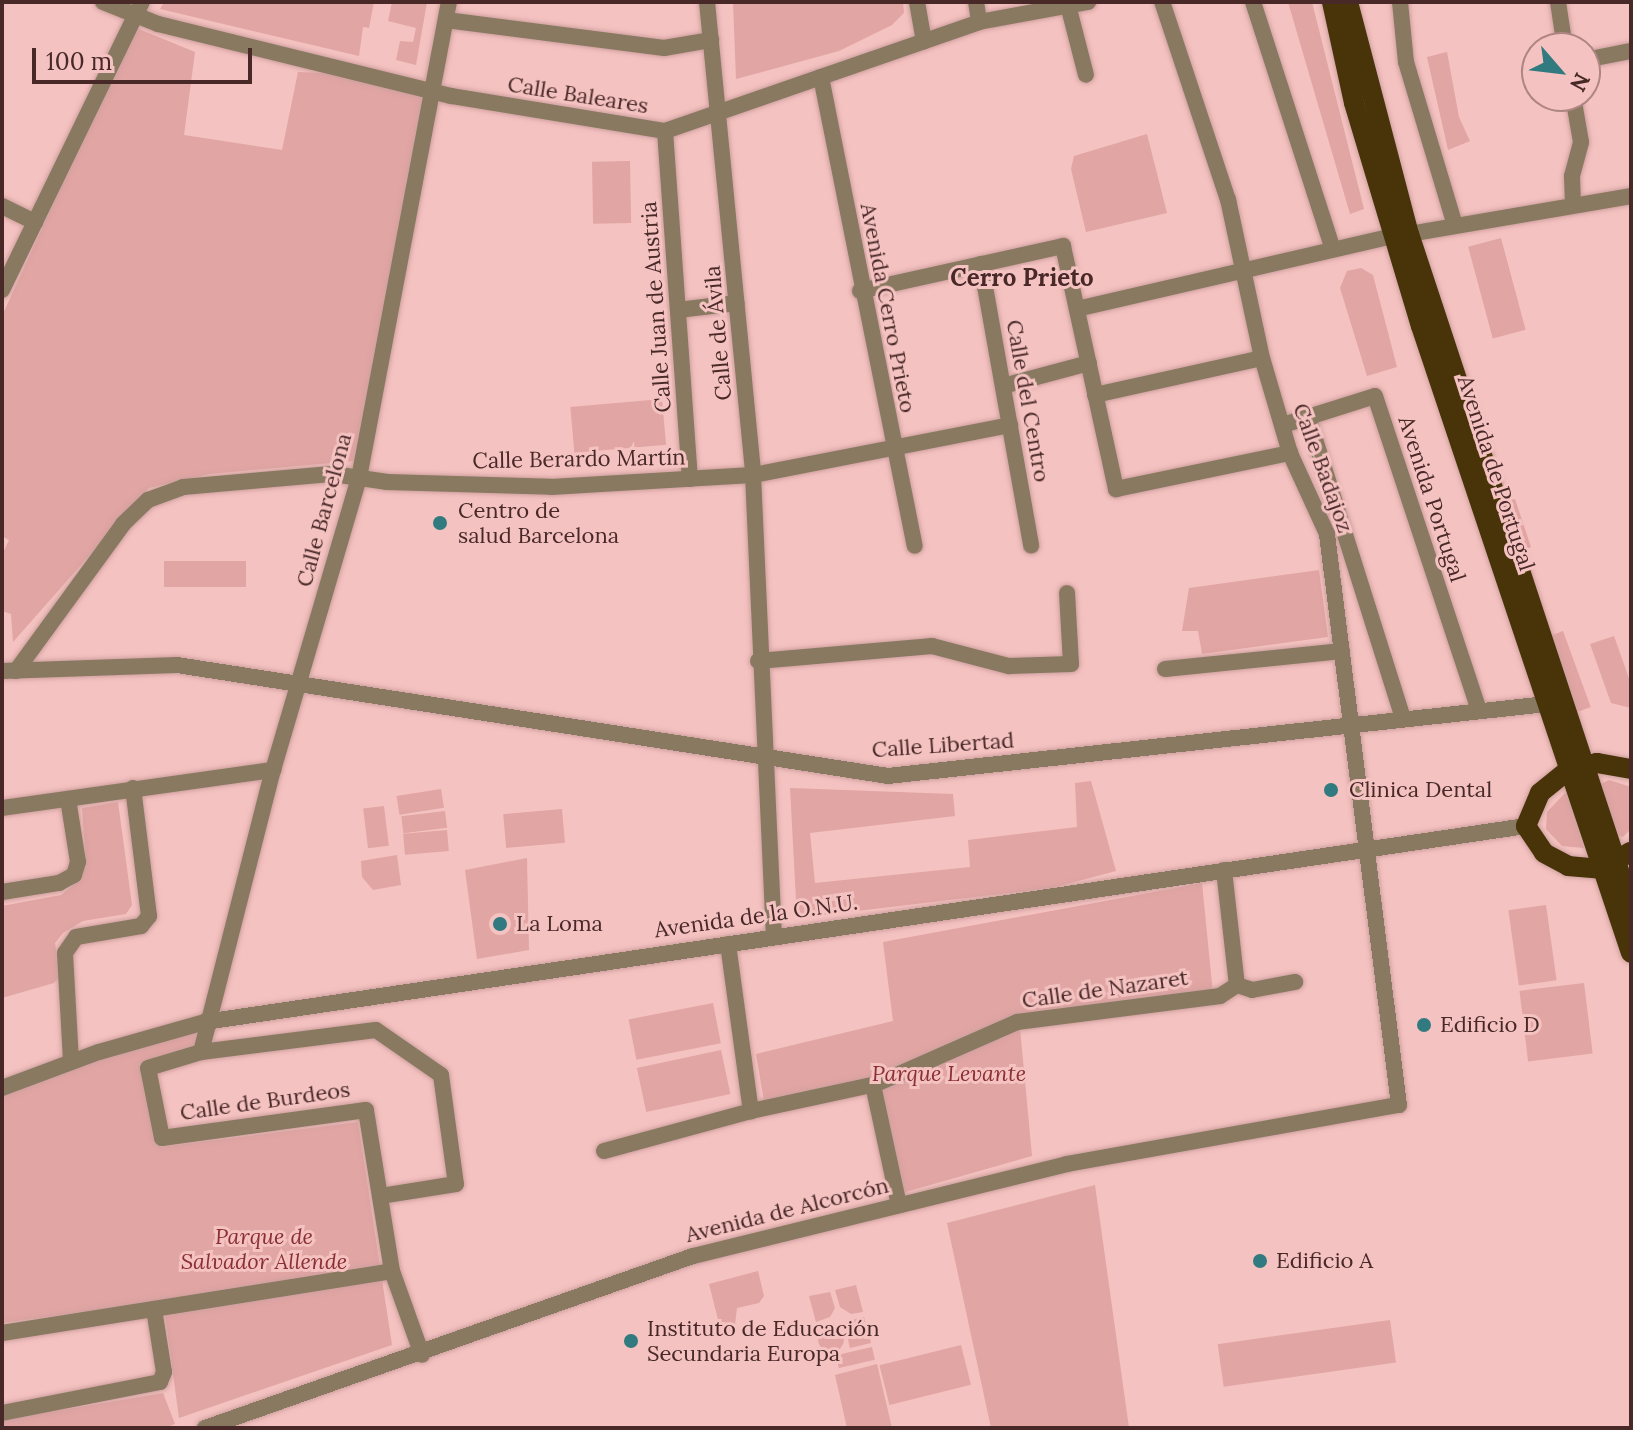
<!DOCTYPE html>
<html>
<head>
<meta charset="utf-8">
<style>
  body { margin:0 }
  #map { position:relative; width:1633px; height:1430px; overflow:hidden; background:#f4c2c0; font-family:Lora,serif }
  div>[style] { position:absolute }
  [style*='--x'] { left:calc(var(--x)*1px); top:calc(var(--y)*1px); width:calc(var(--w)*1px); rotate:calc(var(--a)*1deg) }
  .green>* { inset:0; background:#e1a5a3; transform-origin:0 0 }
  .round { border-radius:50% }
  .roads { filter:drop-shadow(0 0 2px #cea09f) drop-shadow(0 0 2px #cea09f) }
  .minor>* { height:16px; margin:-8px; padding:0 8px; transform-origin:8px; border-radius:8px; background:#897960 }
  .tertiary>* { height:16px; margin:-8px; padding:0 8px; transform-origin:8px; border-radius:8px; background:#897960 }
  .primary>* { height:20px; margin:-10px; padding:0 10px; transform-origin:10px; border-radius:10px; background:#49340a }
  .dots>* { width:22px; height:22px; translate:-50% -50%; box-sizing:border-box; border:4px solid #f4c2c0; border-radius:50% }
  span { translate:-50% -50%; white-space:nowrap; text-align:center; line-height:1.15; -webkit-text-stroke:6px #f4c2c0; paint-order:stroke }
  .street-label { font-size:22px; color:#482928 }
  .poi-label { font-size:22px; color:#482928 }
  .left { translate:0 -50%; text-align:left }
  .park-label { font-size:22px; color:#8a3034; font-style:italic }
  .neighbourhood-label { font-size:24px; color:#482928; font-weight:700 }
  .frame { position:absolute; inset:0; border:4px solid #482928; pointer-events:none }
  .north { position:absolute; left:1521px; top:32px; width:80px; height:80px; box-sizing:border-box; background:#f4c2c0; border:2px solid #af8583; border-radius:50%; rotate:118deg; font-size:22px; font-weight:700; line-height:32px; text-align:center; color:#482928 }
  .north::after { content:''; display:block; margin:auto; width:28px; height:36px; background:#317a7f; clip-path:polygon(50% 0,100% 100%,50% 72%,0 100%) }
  .scale { position:absolute; left:32px; top:48px; width:220px; height:36px; box-sizing:border-box; border:4px solid #482928; border-top:0; padding-left:10px; font-size:24px; line-height:28px; white-space:nowrap; color:#482928; -webkit-text-stroke:6px #f4c2c0; paint-order:stroke }
</style>
</head>
<body>
<div id="map">
  <div class="green">
    <div style="clip-path:polygon(164px 2px,374px 2px,369px 28px,363px 27px,359px 56px,160px 9px)"></div>
    <div style="clip-path:polygon(392px 2px,427px 2px,416px 65px,396px 60px,400px 41px,413px 42px,416px 28px,388px 21px)"></div>
    <div style="clip-path:polygon(733px 2px,903px 2px,904px 13px,892px 25px,839px 51px,736px 79px)"></div>
    <div style="clip-path:polygon(1288px 2px,1312px 2px,1364px 209px,1350px 214px)"></div>
    <div style="clip-path:polygon(134px 27px,195px 52px,184px 135px,282px 150px,298px 72px,346px 74px,425px 95px,426px 135px,354px 461px,210px 474px,149px 488px,13px 642px,11px 614px,2px 611px,2px 555px,9px 540px,2px 536px,2px 316px)"></div>
    <div style="clip-path:polygon(1447px 52px,1459px 117px,1470px 141px,1448px 150px,1427px 57px)"></div>
    <div style="clip-path:polygon(1147px 134px,1167px 213px,1086px 232px,1071px 169px,1074px 156px)"></div>
    <div style="left:630px;top:161px;width:62px;height:38px;rotate:89deg"></div>
    <div style="left:1501px;top:238px;width:95px;height:34px;rotate:75deg"></div>
    <div style="clip-path:polygon(1361px 268px,1373px 275px,1397px 367px,1367px 376px,1340px 288px,1347px 271px)"></div>
    <div style="left:662px;top:399px;width:46px;height:92px;rotate:85deg"></div>
    <div style="clip-path:polygon(1515px 499px,1531px 547px,1525px 550px,1507px 501px)"></div>
    <div style="left:246px;top:561px;width:26px;height:82px;rotate:90deg"></div>
    <div style="clip-path:polygon(1319px 570px,1328px 637px,1202px 654px,1198px 631px,1182px 631px,1189px 588px)"></div>
    <div style="left:1563px;top:631px;width:81px;height:15px;rotate:70deg"></div>
    <div style="clip-path:polygon(1614px 636px,1631px 684px,1631px 708px,1611px 703px,1590px 644px)"></div>
    <div style="clip-path:polygon(1609px 780px,1631px 787px,1631px 829px,1623px 837px,1616px 835px,1601px 784px)"></div>
    <div style="clip-path:polygon(1091px 781px,1116px 871px,1052px 888px,797px 918px,790px 788px,953px 794px,955px 816px,810px 833px,815px 883px,970px 867px,968px 840px,1077px 827px,1075px 783px)"></div>
    <div style="left:441px;top:789px;width:19px;height:45px;rotate:81deg"></div>
    <div style="clip-path:polygon(1565px 793px,1569px 795px,1584px 848px,1562px 846px,1546px 829px,1547px 812px)"></div>
    <div style="clip-path:polygon(118px 802px,132px 905px,126px 914px,83px 921px,63px 933px,55px 943px,60px 976px,54px 983px,2px 998px,2px 906px,61px 895px,77px 882px,86px 866px,82px 808px)"></div>
    <div style="left:384px;top:806px;width:40px;height:21px;rotate:83deg"></div>
    <div style="left:562px;top:809px;width:34px;height:59px;rotate:85deg"></div>
    <div style="left:445px;top:811px;width:17px;height:44px;rotate:83deg"></div>
    <div style="left:447px;top:830px;width:21px;height:44px;rotate:85deg"></div>
    <div style="clip-path:polygon(397px 855px,401px 885px,373px 890px,362px 877px,361px 861px)"></div>
    <div style="clip-path:polygon(527px 858px,529px 950px,477px 959px,465px 870px)"></div>
    <div style="clip-path:polygon(1202px 883px,1214px 1004px,1020px 1028px,1032px 1156px,902px 1193px,874px 1076px,764px 1101px,756px 1054px,893px 1021px,883px 942px)"></div>
    <div style="left:1546px;top:905px;width:76px;height:38px;rotate:82deg"></div>
    <div style="left:1584px;top:983px;width:71px;height:65px;rotate:83deg"></div>
    <div style="left:713px;top:1003px;width:41px;height:86px;rotate:79deg"></div>
    <div style="clip-path:polygon(205px 1022px,197px 1050px,144px 1066px,160px 1147px,358px 1122px,392px 1345px,179px 1418px,163px 1301px,2px 1323px,2px 1091px)"></div>
    <div style="left:721px;top:1050px;width:45px;height:86px;rotate:78deg"></div>
    <div style="clip-path:polygon(1095px 1185px,1129px 1428px,991px 1428px,947px 1223px)"></div>
    <div style="clip-path:polygon(758px 1271px,764px 1296px,759px 1303px,737px 1308px,734px 1333px,722px 1335px,709px 1284px)"></div>
    <div style="clip-path:polygon(856px 1285px,863px 1312px,851px 1314px,840px 1307px,835px 1290px)"></div>
    <div style="clip-path:polygon(830px 1292px,835px 1308px,830px 1317px,816px 1322px,809px 1296px)"></div>
    <div style="clip-path:polygon(864px 1317px,871px 1343px,850px 1348px,846px 1331px,852px 1320px)"></div>
    <div style="left:1390px;top:1320px;width:43px;height:174px;rotate:82deg"></div>
    <div class="round" style="left:818px;top:1326px;width:26px;height:26px"></div>
    <div style="left:961px;top:1345px;width:41px;height:84px;rotate:76deg"></div>
    <div style="left:872px;top:1347px;width:13px;height:37px;rotate:77deg"></div>
    <div style="clip-path:polygon(877px 1364px,892px 1428px,847px 1428px,835px 1375px)"></div>
    <div style="clip-path:polygon(163px 1393px,175px 1424px,164px 1428px,2px 1428px,2px 1420px)"></div>
  </div>
  <div class="roads">
    <div class="minor">
      <div style="--x:103;--y:2;--w:59;--a:21.8"></div>
      <div style="--x:158;--y:24;--w:302;--a:13.8"></div>
      <div style="--x:451;--y:96;--w:217;--a:9.3"></div>
      <div style="--x:665;--y:131;--w:332;--a:-19.1"></div>
      <div style="--x:979;--y:22;--w:111;--a:-10.4"></div>
      <div style="--x:707;--y:2;--w:475;--a:84.4"></div>
      <div style="--x:753;--y:475;--w:462;--a:87.4"></div>
      <div style="--x:917;--y:2;--w:40;--a:80"></div>
      <div style="--x:976;--y:2;--w:20;--a:81"></div>
      <div style="--x:1253;--y:2;--w:257;--a:72.1"></div>
      <div style="--x:1400;--y:2;--w:60;--a:84.3"></div>
      <div style="--x:1406;--y:62;--w:170;--a:73.3"></div>
      <div style="--x:1558;--y:2;--w:47;--a:81.3"></div>
      <div style="--x:1068;--y:5;--w:72;--a:75.6"></div>
      <div style="--x:446;--y:20;--w:220;--a:7.3"></div>
      <div style="--x:664;--y:48;--w:48;--a:-9.7"></div>
      <div style="--x:1585;--y:60;--w:47;--a:-11.1"></div>
      <div style="--x:821;--y:77;--w:478;--a:78.7"></div>
      <div style="--x:665;--y:131;--w:349;--a:85.9"></div>
      <div style="--x:1573;--y:205;--w:29;--a:-92"></div>
      <div style="--x:1572;--y:176;--w:35;--a:-75"></div>
      <div style="--x:1581;--y:142;--w:47;--a:-99.9"></div>
      <div style="--x:2;--y:206;--w:37;--a:26"></div>
      <div style="--x:1409;--y:234;--w:225;--a:-9.7"></div>
      <div style="--x:981;--y:264;--w:286;--a:79.9"></div>
      <div style="--x:2;--y:290;--w:320;--a:-64.1"></div>
      <div style="--x:860;--y:291;--w:208;--a:-12.5"></div>
      <div style="--x:1063;--y:246;--w:249;--a:77.7"></div>
      <div style="--x:1116;--y:489;--w:178;--a:-11.7"></div>
      <div style="--x:1077;--y:309;--w:324;--a:-13"></div>
      <div style="--x:678;--y:310;--w:59;--a:-6.8"></div>
      <div style="--x:1003;--y:386;--w:89;--a:-15"></div>
      <div style="--x:1095;--y:395;--w:171;--a:-12.5"></div>
      <div style="--x:1308;--y:417;--w:316;--a:72.5"></div>
      <div style="--x:1283;--y:425;--w:96;--a:-17.5"></div>
      <div style="--x:1375;--y:396;--w:329;--a:71.7"></div>
      <div style="--x:758;--y:661;--w:175;--a:-4.9"></div>
      <div style="--x:932;--y:646;--w:80;--a:14.6"></div>
      <div style="--x:1009;--y:666;--w:62;--a:-1.8"></div>
      <div style="--x:1071;--y:664;--w:71;--a:-93.2"></div>
      <div style="--x:1165;--y:669;--w:178;--a:-5.8"></div>
      <div style="--x:2;--y:671;--w:175;--a:-2"></div>
      <div style="--x:177;--y:665;--w:720;--a:8.87"></div>
      <div style="--x:888;--y:776;--w:662;--a:-6.24"></div>
      <div style="--x:16;--y:671;--w:182;--a:-53.9"></div>
      <div style="--x:123;--y:524;--w:35;--a:-44"></div>
      <div style="--x:148;--y:500;--w:37;--a:-20"></div>
      <div style="--x:183;--y:487;--w:151;--a:-5"></div>
      <div style="--x:333;--y:474;--w:55;--a:8.4"></div>
      <div style="--x:387;--y:482;--w:164;--a:1.7"></div>
      <div style="--x:551;--y:487;--w:202;--a:-3.4"></div>
      <div style="--x:753;--y:475;--w:262;--a:-11"></div>
      <div style="--x:2;--y:808;--w:274;--a:-8"></div>
      <div style="--x:1224;--y:870;--w:116;--a:83.6"></div>
      <div style="--x:2;--y:892;--w:58;--a:-9"></div>
      <div style="--x:59;--y:883;--w:17;--a:-28"></div>
      <div style="--x:74;--y:875;--w:14;--a:-73"></div>
      <div style="--x:78;--y:862;--w:64;--a:-99"></div>
      <div style="--x:728;--y:944;--w:169;--a:82.2"></div>
      <div style="--x:201;--y:1052;--w:291;--a:-75.7"></div>
      <div style="--x:273;--y:770;--w:304;--a:-73.6"></div>
      <div style="--x:359;--y:478;--w:484;--a:-79.3"></div>
      <div style="--x:71;--y:1061;--w:108;--a:-93.2"></div>
      <div style="--x:65;--y:953;--w:19;--a:-55"></div>
      <div style="--x:76;--y:937;--w:66;--a:-9.6"></div>
      <div style="--x:141;--y:926;--w:13;--a:-51"></div>
      <div style="--x:149;--y:916;--w:129;--a:-97.1"></div>
      <div style="--x:873;--y:1085;--w:123;--a:77.8"></div>
      <div style="--x:604;--y:1151;--w:152;--a:-15.2"></div>
      <div style="--x:751;--y:1111;--w:128;--a:-12.2"></div>
      <div style="--x:876;--y:1084;--w:154;--a:-23.7"></div>
      <div style="--x:1017;--y:1022;--w:205;--a:-7.3"></div>
      <div style="--x:1220;--y:996;--w:20;--a:-33"></div>
      <div style="--x:1237;--y:985;--w:16;--a:18"></div>
      <div style="--x:1252;--y:990;--w:44;--a:-10.5"></div>
      <div style="--x:392;--y:1271;--w:89;--a:70.3"></div>
      <div style="--x:2;--y:1333;--w:395;--a:-9"></div>
      <div style="--x:392;--y:1271;--w:163;--a:-99.2"></div>
      <div style="--x:366;--y:1110;--w:206;--a:172.2"></div>
      <div style="--x:162;--y:1138;--w:71;--a:-101.3"></div>
      <div style="--x:148;--y:1068;--w:55;--a:-16.8"></div>
      <div style="--x:201;--y:1052;--w:176;--a:-7.2"></div>
      <div style="--x:376;--y:1030;--w:79;--a:34.7"></div>
      <div style="--x:441;--y:1075;--w:110;--a:82.2"></div>
      <div style="--x:456;--y:1184;--w:77;--a:171"></div>
      <div style="--x:2;--y:1413;--w:161;--a:-11.1"></div>
      <div style="--x:160;--y:1382;--w:11;--a:-68"></div>
      <div style="--x:164;--y:1372;--w:64;--a:-99"></div>
      <div style="--x:205;--y:1428;--w:517;--a:-19.42"></div>
      <div style="--x:693;--y:1256;--w:385;--a:-13.8"></div>
      <div style="--x:1067;--y:1164;--w:337;--a:-10.1"></div>
      <div style="--x:1399;--y:1105;--w:576;--a:-97.19"></div>
      <div style="--x:1327;--y:534;--w:89;--a:-114.6"></div>
      <div style="--x:1290;--y:453;--w:99;--a:-106.4"></div>
      <div style="--x:1262;--y:358;--w:162;--a:-102.1"></div>
      <div style="--x:1228;--y:200;--w:209;--a:-108.4"></div>
    </div>
    <div class="tertiary">
      <div style="--x:2;--y:1088;--w:103;--a:-20.4"></div>
      <div style="--x:99;--y:1052;--w:110;--a:-15.8"></div>
      <div style="--x:205;--y:1022;--w:1335;--a:-8.44"></div>
    </div>
    <div class="primary">
      <div style="--x:1332;--y:2;--w:103;--a:77.7"></div>
      <div style="--x:1354;--y:103;--w:233;--a:73.3"></div>
      <div style="--x:1421;--y:326;--w:661;--a:71.48"></div>
      <div style="--x:1348;--y:2;--w:240;--a:75.3"></div>
      <div style="--x:1409;--y:234;--w:709;--a:71.74"></div>
      <div style="--x:1631;--y:769;--w:35;--a:-170"></div>
      <div style="--x:1597;--y:763;--w:31;--a:165"></div>
      <div style="--x:1567;--y:771;--w:35;--a:141"></div>
      <div style="--x:1540;--y:793;--w:36;--a:113"></div>
      <div style="--x:1526;--y:826;--w:32;--a:56"></div>
      <div style="--x:1544;--y:853;--w:27;--a:28"></div>
      <div style="--x:1568;--y:866;--w:33;--a:5"></div>
      <div style="--x:1601;--y:869;--w:34;--a:-30"></div>
    </div>
  </div>
  <div class="dots">
    <div style="left:440px;top:523px;background:#317a7f"></div>
    <div style="left:1331px;top:790px;background:#317a7f"></div>
    <div style="left:500px;top:924px;background:#317a7f"></div>
    <div style="left:1424px;top:1025px;background:#317a7f"></div>
    <div style="left:1260px;top:1261px;background:#317a7f"></div>
    <div style="left:631px;top:1341px;background:#317a7f"></div>
  </div>
  <div class="street-label">
    <span style="left:578px;top:95px;rotate:9deg">Calle Baleares</span>
    <span style="left:656px;top:307px;rotate:-94deg">Calle Juan de Austria</span>
    <span style="left:888px;top:308px;rotate:79deg">Avenida Cerro Prieto</span>
    <span style="left:718px;top:333px;rotate:-95deg">Calle de Ávila</span>
    <span style="left:1028px;top:401px;rotate:80deg">Calle del Centro</span>
    <span style="left:579px;top:459px;rotate:-1deg">Calle Berardo Martín</span>
    <span style="left:1323px;top:468px;rotate:70deg">Calle Badajoz</span>
    <span style="left:1496px;top:473px;rotate:72deg">Avenida de Portugal</span>
    <span style="left:1432px;top:499px;rotate:72deg">Avenida Portugal</span>
    <span style="left:324px;top:510px;rotate:-75deg">Calle Barcelona</span>
    <span style="left:943px;top:745px;rotate:-4deg">Calle Libertad</span>
    <span style="left:756px;top:916px;rotate:-8deg">Avenida de la O.N.U.</span>
    <span style="left:1105px;top:989px;rotate:-8deg">Calle de Nazaret</span>
    <span style="left:265px;top:1101px;rotate:-8deg">Calle de Burdeos</span>
    <span style="left:787px;top:1210px;rotate:-14deg">Avenida de Alcorcón</span>
  </div>
  <div class="poi-label">
    <span class="left" style="left:458px;top:523px">Centro de<br>salud Barcelona</span>
    <span class="left" style="left:1349px;top:790px">Clinica Dental</span>
    <span class="left" style="left:516px;top:924px">La Loma</span>
    <span class="left" style="left:1440px;top:1025px">Edificio D</span>
    <span class="left" style="left:1276px;top:1261px">Edificio A</span>
    <span class="left" style="left:647px;top:1341px">Instituto de Educación<br>Secundaria Europa</span>
  </div>
  <div class="park-label">
    <span style="left:949px;top:1074px">Parque Levante</span>
    <span style="left:264px;top:1249px">Parque de<br>Salvador Allende</span>
  </div>
  <div class="neighbourhood-label">
    <span style="left:1022px;top:278px">Cerro Prieto</span>
  </div>
  <div class="frame"></div>
  <div class="north">N</div>
  <div class="scale">100 m</div>
</div>
</body>
</html>
